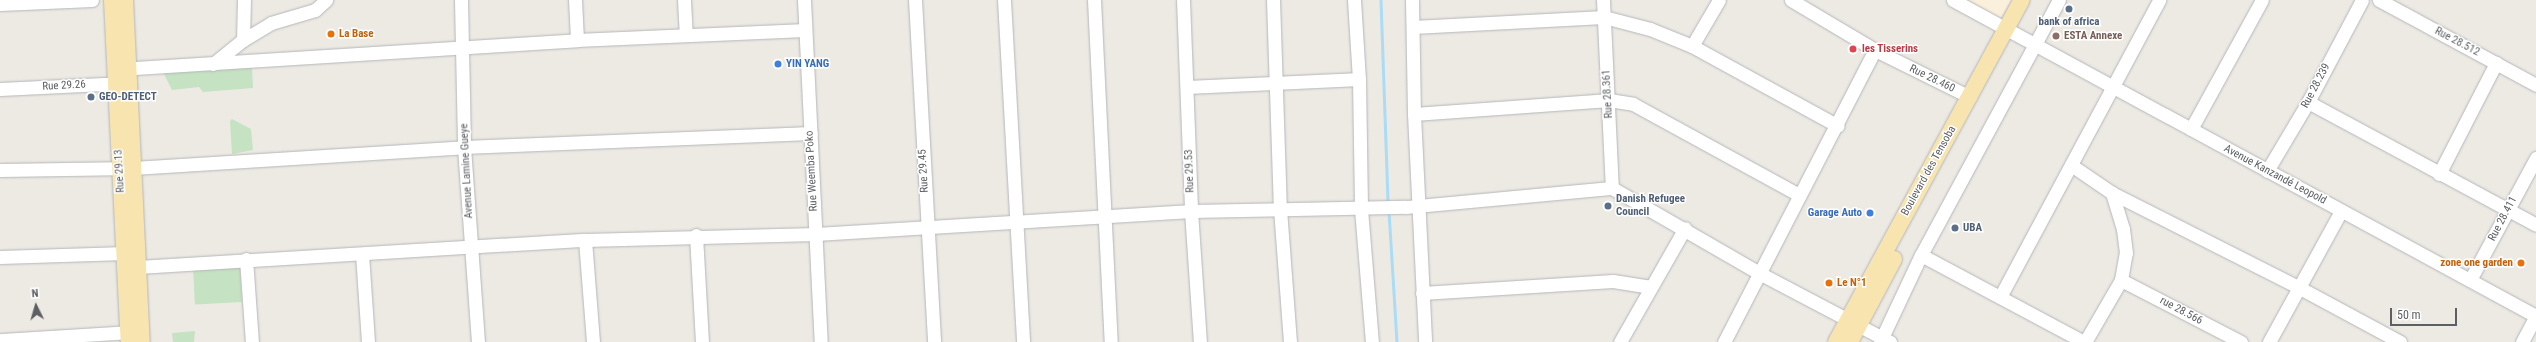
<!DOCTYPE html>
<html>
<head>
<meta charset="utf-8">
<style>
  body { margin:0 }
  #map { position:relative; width:2536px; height:342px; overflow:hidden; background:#edeae4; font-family:"Roboto Condensed",sans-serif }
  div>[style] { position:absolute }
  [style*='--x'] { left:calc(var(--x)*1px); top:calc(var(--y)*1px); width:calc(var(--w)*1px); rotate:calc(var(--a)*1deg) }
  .commercial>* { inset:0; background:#faf0db }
  .green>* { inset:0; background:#c5e2c2; transform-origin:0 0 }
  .stream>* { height:2.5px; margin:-1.25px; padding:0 1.25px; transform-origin:1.25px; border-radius:1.25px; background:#aadcf6 }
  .roads { filter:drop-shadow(0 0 1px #b4b6b9) drop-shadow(0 0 1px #b4b6b9) }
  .minor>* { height:13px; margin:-6.5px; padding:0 6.5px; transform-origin:6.5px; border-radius:6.5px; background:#fff }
  .major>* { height:16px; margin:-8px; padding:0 8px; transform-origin:8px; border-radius:8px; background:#f7e4ae }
  .dots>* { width:11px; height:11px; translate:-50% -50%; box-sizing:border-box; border:2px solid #fff; border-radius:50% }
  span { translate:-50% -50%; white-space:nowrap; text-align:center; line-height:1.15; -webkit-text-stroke:3px #fff; paint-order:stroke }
  .service-label { font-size:11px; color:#4e5e75; font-weight:700 }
  .left { translate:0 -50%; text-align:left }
  .food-label { font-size:11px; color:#c56008; font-weight:700 }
  .right { translate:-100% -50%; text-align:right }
  .education-label { font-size:11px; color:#785e54; font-weight:700 }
  .street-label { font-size:11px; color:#5c5f63 }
  .health-label { font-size:11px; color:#be3a42; font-weight:700 }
  .shop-label { font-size:11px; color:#366cbe; font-weight:700 }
  .north { position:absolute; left:16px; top:286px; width:40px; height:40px; -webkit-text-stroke:3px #fff; paint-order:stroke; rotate:355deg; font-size:11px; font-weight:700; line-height:16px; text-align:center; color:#5c5f63 }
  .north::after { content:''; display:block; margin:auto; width:14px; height:18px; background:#5c5f63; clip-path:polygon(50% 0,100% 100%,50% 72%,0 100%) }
  .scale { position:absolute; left:2390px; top:308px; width:67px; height:18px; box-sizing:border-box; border:2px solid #5c5f63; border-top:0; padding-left:5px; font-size:12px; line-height:14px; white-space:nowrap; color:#5c5f63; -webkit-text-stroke:3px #fff; paint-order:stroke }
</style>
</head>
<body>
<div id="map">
  <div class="commercial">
    <div style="clip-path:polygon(1961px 0,2011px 0,1999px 21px)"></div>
  </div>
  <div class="green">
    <div style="clip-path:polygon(252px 67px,253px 88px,203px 92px,199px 87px,172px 90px,163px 72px)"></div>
    <div style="clip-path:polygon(232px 119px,251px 129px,253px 150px,232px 154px,230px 121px)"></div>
    <div style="left:240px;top:266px;width:36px;height:47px;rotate:87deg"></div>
    <div style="clip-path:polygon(195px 331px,194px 342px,173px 342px,172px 333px)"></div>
  </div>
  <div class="stream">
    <div style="--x:1381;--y:0;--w:204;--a:88"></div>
    <div style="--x:1389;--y:211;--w:131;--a:86.5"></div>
  </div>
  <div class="roads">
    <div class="minor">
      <div style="--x:461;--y:0;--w:147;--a:88.8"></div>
      <div style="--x:464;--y:147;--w:196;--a:85.9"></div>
      <div style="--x:575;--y:0;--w:40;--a:87.1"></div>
      <div style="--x:684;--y:0;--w:35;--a:87"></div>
      <div style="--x:804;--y:0;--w:342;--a:87.2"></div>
      <div style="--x:915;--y:0;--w:343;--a:86.8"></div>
      <div style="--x:1004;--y:0;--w:343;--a:86.8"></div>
      <div style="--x:1094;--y:0;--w:342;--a:87.2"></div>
      <div style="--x:1183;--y:0;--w:211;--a:87.8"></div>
      <div style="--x:1191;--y:211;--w:131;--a:86.1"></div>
      <div style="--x:1273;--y:0;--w:209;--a:88.1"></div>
      <div style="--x:1280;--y:209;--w:133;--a:85.7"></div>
      <div style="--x:1354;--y:0;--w:79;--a:86.4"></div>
      <div style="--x:1359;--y:79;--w:130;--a:89.1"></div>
      <div style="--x:1361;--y:209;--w:133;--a:85.3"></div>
      <div style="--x:1412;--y:0;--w:114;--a:89"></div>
      <div style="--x:1414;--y:114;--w:228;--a:87.2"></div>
      <div style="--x:1603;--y:0;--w:188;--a:87.3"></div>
      <div style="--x:1791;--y:0;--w:98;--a:30.8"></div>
      <div style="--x:1875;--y:50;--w:106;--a:26.3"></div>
      <div style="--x:1953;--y:0;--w:663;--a:28.46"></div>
      <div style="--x:2379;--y:0;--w:179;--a:28.4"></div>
      <div style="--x:0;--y:4;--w:92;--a:-2.5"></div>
      <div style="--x:1413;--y:27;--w:191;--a:-3"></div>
      <div style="--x:1604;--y:17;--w:48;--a:14.6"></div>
      <div style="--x:1650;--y:29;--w:45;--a:22"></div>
      <div style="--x:1692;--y:46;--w:166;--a:28.7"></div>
      <div style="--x:243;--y:40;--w:40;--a:-88.6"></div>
      <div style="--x:1692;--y:46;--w:53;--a:-59.6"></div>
      <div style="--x:213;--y:64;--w:38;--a:-39"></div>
      <div style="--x:243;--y:40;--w:33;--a:-31"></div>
      <div style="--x:271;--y:23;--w:46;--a:-16.5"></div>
      <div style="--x:315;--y:10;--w:15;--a:-42"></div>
      <div style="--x:119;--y:69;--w:459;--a:-3.6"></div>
      <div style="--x:577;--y:40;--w:228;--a:-2.5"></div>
      <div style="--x:1188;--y:87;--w:171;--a:-2.7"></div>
      <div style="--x:0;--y:89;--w:125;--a:-2.7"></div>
      <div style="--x:2308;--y:102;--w:259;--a:28.3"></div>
      <div style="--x:1414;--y:114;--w:196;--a:-4.1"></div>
      <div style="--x:1609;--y:100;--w:24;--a:9"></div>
      <div style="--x:1633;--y:104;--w:189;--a:28.7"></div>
      <div style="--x:2191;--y:129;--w:147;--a:-61.2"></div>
      <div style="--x:2071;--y:165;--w:50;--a:34.3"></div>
      <div style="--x:2112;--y:193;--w:208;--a:26.8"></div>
      <div style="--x:2298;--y:287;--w:116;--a:28.3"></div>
      <div style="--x:0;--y:170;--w:133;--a:-0.9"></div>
      <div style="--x:133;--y:168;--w:332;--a:-3.6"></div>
      <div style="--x:464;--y:147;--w:347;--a:-2.3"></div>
      <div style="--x:2267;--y:171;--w:80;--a:-59.3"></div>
      <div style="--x:2308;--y:102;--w:115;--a:-62.1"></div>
      <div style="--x:2439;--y:174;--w:125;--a:-62.8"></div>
      <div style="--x:696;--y:235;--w:107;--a:86.8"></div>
      <div style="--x:585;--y:240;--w:102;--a:85.5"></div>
      <div style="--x:362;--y:254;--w:88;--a:86.1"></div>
      <div style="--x:1921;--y:255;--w:185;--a:28.1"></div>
      <div style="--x:0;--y:257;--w:125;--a:-1.8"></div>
      <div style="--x:246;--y:259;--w:83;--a:85.9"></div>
      <div style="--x:138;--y:267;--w:448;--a:-3.5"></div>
      <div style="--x:585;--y:240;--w:231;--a:-1.5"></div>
      <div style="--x:816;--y:234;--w:376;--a:-3.5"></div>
      <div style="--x:1191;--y:211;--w:215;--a:-1.1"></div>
      <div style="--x:1406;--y:207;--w:207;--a:-5.3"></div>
      <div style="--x:1612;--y:188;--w:172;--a:30"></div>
      <div style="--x:1761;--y:274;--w:146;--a:27.8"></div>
      <div style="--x:2121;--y:280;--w:135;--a:27.3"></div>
      <div style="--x:2470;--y:280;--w:139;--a:-61.6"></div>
      <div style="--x:1422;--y:293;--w:191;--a:-3.6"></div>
      <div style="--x:1613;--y:281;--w:37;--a:9"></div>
      <div style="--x:2000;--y:297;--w:337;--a:-61.8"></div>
      <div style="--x:0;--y:340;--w:129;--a:-3.5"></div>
      <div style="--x:1620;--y:342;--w:131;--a:-60.3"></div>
      <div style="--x:1724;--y:342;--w:329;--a:-62.7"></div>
      <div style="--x:1880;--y:342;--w:96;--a:-64.8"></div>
      <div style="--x:1921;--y:255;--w:290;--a:-61.6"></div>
      <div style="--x:2085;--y:342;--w:72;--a:-59.9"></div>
      <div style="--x:2121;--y:280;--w:27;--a:-80"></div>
      <div style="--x:2126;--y:253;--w:24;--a:-97"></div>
      <div style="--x:2123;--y:229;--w:38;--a:-107"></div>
      <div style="--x:2269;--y:342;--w:149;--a:-61.2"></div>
      <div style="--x:2522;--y:342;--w:30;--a:-62"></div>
    </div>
    <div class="major">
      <div style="--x:112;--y:0;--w:342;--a:87.2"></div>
      <div style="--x:125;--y:0;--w:342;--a:87.2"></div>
      <div style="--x:1836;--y:342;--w:389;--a:-61.5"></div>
      <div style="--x:1850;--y:342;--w:94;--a:-62.1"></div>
    </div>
  </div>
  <div class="dots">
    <div style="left:2069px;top:9px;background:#5c6f8a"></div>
    <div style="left:331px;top:34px;background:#e8710a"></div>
    <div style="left:2056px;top:36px;background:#8d6e63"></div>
    <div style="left:1853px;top:49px;background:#e0444e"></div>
    <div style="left:778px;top:64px;background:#3f7fe0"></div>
    <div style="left:91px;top:97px;background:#5c6f8a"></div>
    <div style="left:1608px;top:206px;background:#5c6f8a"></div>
    <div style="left:1870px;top:213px;background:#3f7fe0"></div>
    <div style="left:1955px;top:228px;background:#5c6f8a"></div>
    <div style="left:2521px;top:263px;background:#e8710a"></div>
    <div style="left:1829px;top:283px;background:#e8710a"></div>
  </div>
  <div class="service-label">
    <span style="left:2069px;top:22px">bank of africa</span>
    <span class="left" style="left:99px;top:97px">GEO-DETECT</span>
    <span class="left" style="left:1616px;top:206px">Danish Refugee<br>Council</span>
    <span class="left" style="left:1963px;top:228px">UBA</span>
  </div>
  <div class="food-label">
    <span class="left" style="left:339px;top:34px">La Base</span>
    <span class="right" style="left:2513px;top:263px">zone one garden</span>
    <span class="left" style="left:1837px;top:283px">Le N°1</span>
  </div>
  <div class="education-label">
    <span class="left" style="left:2064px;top:36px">ESTA Annexe</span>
  </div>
  <div class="street-label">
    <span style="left:2457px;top:42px;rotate:28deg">Rue 28.512</span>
    <span style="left:1932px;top:79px;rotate:26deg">Rue 28.460</span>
    <span style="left:64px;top:86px;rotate:-3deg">Rue 29.26</span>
    <span style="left:2316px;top:86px;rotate:-62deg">Rue 28.239</span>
    <span style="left:1608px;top:94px;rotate:-93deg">Rue 28.361</span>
    <span style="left:120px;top:171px;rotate:-93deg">Rue 29.13</span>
    <span style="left:467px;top:171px;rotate:-93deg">Avenue Lamine Gueye</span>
    <span style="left:812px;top:171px;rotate:-93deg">Rue Weemba Poko</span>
    <span style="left:924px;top:171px;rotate:-93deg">Rue 29.45</span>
    <span style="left:1190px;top:171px;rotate:-92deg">Rue 29.53</span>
    <span style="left:1929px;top:171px;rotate:-61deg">Boulevard des Tensoba</span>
    <span style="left:2275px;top:175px;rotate:28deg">Avenue Kanzandé Leopold</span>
    <span style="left:2503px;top:219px;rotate:-62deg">Rue 28.411</span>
    <span style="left:2181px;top:311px;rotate:28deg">rue 28.566</span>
  </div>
  <div class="health-label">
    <span class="left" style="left:1862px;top:49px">les Tisserins</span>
  </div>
  <div class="shop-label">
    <span class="left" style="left:786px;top:64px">YIN YANG</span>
    <span class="right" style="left:1862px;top:213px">Garage Auto</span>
  </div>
  <div class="north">N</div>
  <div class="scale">50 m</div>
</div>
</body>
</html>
